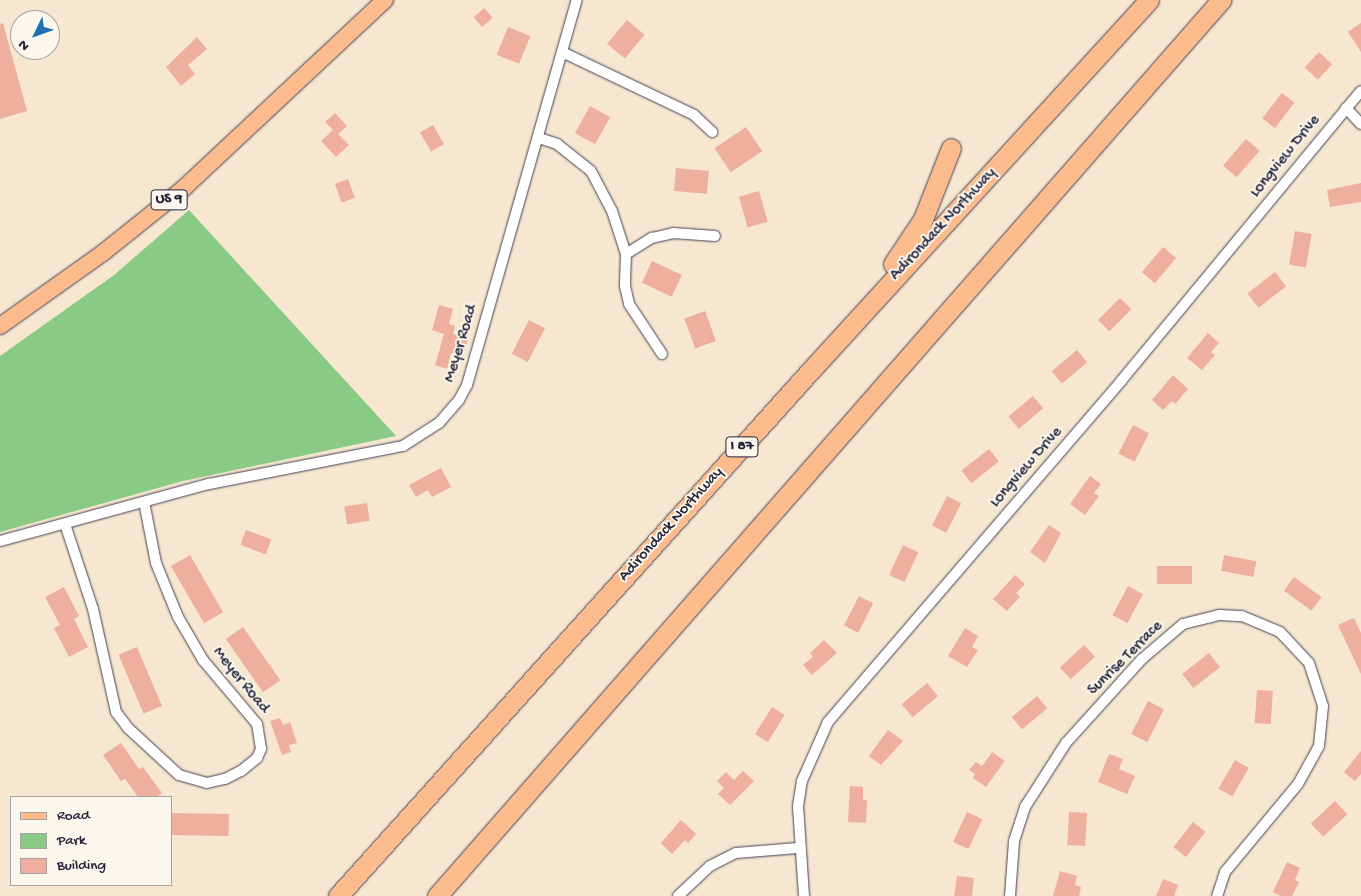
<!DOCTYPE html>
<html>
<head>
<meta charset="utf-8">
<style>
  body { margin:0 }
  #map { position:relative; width:1361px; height:896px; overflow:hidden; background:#f7e7d1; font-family:"Gochi Hand",sans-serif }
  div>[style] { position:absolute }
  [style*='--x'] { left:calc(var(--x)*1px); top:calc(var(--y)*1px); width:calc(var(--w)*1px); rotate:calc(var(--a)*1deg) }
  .green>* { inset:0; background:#89cb84 }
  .building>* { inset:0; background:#eeaf9e; transform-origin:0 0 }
  .roads { filter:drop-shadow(0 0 1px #424052) drop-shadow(0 0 1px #424052) }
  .street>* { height:10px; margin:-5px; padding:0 5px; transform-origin:5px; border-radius:5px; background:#fff }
  .primary>* { height:16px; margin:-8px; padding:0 8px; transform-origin:8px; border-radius:8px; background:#fbbb8d }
  .highway>* { height:19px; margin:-9.5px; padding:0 9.5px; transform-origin:9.5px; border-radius:9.5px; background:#fbbb8d }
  span { translate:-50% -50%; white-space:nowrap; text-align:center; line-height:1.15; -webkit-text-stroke:4px #fbf7ec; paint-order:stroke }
  .shield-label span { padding:1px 4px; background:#fbf7ec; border:1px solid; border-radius:4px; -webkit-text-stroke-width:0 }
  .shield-label { font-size:15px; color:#22223b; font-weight:700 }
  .street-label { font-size:16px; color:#22223b }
  .legend { position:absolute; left:10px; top:796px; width:162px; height:90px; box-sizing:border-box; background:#fbf7ec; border:1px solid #a4a2a5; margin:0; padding:6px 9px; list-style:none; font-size:15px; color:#22223b }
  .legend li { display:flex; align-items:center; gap:10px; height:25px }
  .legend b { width:25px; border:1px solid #a4a2a5 }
  .north { position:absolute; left:10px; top:10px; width:50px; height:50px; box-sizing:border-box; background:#fbf7ec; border:1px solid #a4a2a5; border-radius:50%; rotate:228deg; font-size:14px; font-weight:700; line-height:20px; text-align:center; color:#22223b }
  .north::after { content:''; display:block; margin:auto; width:18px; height:22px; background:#1f6fb2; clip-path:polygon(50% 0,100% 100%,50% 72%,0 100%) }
</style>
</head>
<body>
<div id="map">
  <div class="green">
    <div style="clip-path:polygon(189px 210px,396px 436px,183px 481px,0 532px,0 356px,114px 275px)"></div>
  </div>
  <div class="building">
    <div style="left:484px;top:8px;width:13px;height:14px;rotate:48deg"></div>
    <div style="left:627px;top:20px;width:23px;height:31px;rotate:40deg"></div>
    <div style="clip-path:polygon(3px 23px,27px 111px,0 119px,0 24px)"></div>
    <div style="clip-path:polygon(1361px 23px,1361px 52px,1348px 32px)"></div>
    <div style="left:508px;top:27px;width:24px;height:30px;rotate:22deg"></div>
    <div style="clip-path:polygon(197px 37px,207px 49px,188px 65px,195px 74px,181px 86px,166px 67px)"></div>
    <div style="left:1319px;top:52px;width:18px;height:21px;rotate:43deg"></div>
    <div style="left:1282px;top:93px;width:16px;height:32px;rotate:38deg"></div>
    <div style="left:590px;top:106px;width:23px;height:31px;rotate:29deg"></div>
    <div style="clip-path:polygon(335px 113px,347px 126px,338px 134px,349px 145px,336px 157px,321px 141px,333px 130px,325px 122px)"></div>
    <div style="left:433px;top:125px;width:22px;height:15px;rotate:60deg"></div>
    <div style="left:746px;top:127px;width:29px;height:38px;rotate:56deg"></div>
    <div style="left:1246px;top:139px;width:18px;height:35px;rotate:41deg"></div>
    <div style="left:676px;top:168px;width:33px;height:23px;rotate:5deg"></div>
    <div style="left:348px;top:179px;width:20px;height:14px;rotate:70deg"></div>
    <div style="clip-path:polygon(1361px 183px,1361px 202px,1330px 207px,1327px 190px)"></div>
    <div style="left:759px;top:191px;width:32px;height:21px;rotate:74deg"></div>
    <div style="left:1295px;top:231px;width:17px;height:34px;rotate:10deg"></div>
    <div style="left:1163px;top:247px;width:17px;height:33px;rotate:40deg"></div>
    <div style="left:652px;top:261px;width:33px;height:24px;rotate:25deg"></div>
    <div style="left:1275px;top:272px;width:18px;height:35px;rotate:52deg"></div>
    <div style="left:1120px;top:298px;width:16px;height:31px;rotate:45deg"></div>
    <div style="clip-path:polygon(439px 305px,453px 309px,449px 324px,455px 326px,453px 334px,468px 339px,463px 356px,451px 353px,447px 369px,435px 365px,444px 334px,432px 330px)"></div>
    <div style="left:705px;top:311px;width:32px;height:22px;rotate:70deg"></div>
    <div style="left:529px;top:320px;width:18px;height:38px;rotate:27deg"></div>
    <div style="clip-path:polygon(1208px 333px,1219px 343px,1211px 352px,1215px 355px,1202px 370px,1187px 358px)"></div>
    <div style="left:1077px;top:350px;width:16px;height:33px;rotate:50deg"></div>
    <div style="clip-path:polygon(1173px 375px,1188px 389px,1175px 404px,1172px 401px,1163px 410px,1152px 400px)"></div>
    <div style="left:1033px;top:396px;width:16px;height:32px;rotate:50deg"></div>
    <div style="left:1133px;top:425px;width:18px;height:32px;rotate:27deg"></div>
    <div style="left:989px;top:449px;width:16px;height:35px;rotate:52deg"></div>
    <div style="clip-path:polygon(441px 468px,451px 487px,432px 497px,428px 490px,416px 497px,409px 485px)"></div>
    <div style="clip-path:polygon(1090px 476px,1101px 484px,1094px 493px,1099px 496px,1085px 515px,1070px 504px)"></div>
    <div style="left:947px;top:496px;width:16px;height:33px;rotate:27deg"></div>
    <div style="left:367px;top:503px;width:18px;height:23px;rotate:81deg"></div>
    <div style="clip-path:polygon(1049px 525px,1061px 533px,1045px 563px,1030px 552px)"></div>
    <div style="left:246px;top:530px;width:27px;height:16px;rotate:20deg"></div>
    <div style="left:903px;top:545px;width:17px;height:33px;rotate:25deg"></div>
    <div style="left:190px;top:555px;width:66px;height:22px;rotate:60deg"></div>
    <div style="left:1224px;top:555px;width:33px;height:16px;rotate:11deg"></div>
    <div style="left:1192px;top:566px;width:18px;height:35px;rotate:90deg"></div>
    <div style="clip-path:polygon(1015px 575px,1025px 584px,1016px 593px,1020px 597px,1007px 611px,993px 599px)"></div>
    <div style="left:1294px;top:577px;width:34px;height:17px;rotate:36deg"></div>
    <div style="left:1128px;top:586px;width:17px;height:33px;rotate:28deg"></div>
    <div style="clip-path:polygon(64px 587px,79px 616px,74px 619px,88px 647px,69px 657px,54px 628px,60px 625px,45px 597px)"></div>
    <div style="left:859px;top:596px;width:16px;height:33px;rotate:27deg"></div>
    <div style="clip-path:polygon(1354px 618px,1361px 633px,1361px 674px,1338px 625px)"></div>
    <div style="left:243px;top:627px;width:65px;height:21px;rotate:55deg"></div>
    <div style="clip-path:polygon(965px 628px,978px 636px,972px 647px,978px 650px,967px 667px,948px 656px)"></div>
    <div style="clip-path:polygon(824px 640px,837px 653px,812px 675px,803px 665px,813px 657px,810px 653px)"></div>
    <div style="left:1084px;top:645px;width:16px;height:33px;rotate:47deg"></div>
    <div style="left:137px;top:647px;width:64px;height:20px;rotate:67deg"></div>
    <div style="left:1209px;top:653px;width:18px;height:34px;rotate:52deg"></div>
    <div style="left:927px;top:683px;width:17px;height:33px;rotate:50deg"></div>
    <div style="left:1257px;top:690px;width:16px;height:33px;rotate:4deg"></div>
    <div style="left:1037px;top:696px;width:16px;height:33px;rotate:50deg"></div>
    <div style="left:1148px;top:701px;width:18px;height:37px;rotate:27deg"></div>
    <div style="left:772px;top:707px;width:15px;height:32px;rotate:32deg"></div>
    <div style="clip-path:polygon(280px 718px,283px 725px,290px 722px,297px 743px,289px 745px,291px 752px,282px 755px,270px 721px)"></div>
    <div style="clip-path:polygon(888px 730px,903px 741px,881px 765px,869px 756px)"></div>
    <div style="clip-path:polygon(121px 743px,139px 769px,143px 767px,162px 793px,156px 797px,138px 797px,125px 779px,121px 781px,103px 755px)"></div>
    <div style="clip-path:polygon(1361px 751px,1361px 774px,1355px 781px,1344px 772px)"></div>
    <div style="clip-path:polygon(992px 752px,1005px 761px,986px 787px,973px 778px,975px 774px,969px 770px,976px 762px,982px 766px)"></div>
    <div style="clip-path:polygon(1109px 754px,1123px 759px,1119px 769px,1135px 776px,1127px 794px,1098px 782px)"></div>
    <div style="left:1235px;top:760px;width:16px;height:33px;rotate:30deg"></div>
    <div style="clip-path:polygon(743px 771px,754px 781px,730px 805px,718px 794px,724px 788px,717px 781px,726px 772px,734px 780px)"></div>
    <div style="clip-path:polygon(850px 786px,863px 787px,863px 800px,867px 800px,866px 823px,848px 822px)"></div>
    <div style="left:1335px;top:801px;width:18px;height:33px;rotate:47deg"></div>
    <div style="left:967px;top:812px;width:17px;height:33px;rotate:25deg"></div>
    <div style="left:1069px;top:812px;width:18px;height:33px;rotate:3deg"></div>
    <div style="left:171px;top:813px;width:58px;height:22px;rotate:1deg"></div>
    <div style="clip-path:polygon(681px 820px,696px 834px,688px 843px,685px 840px,672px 854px,661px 843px)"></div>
    <div style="left:1193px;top:822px;width:16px;height:32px;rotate:38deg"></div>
    <div style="clip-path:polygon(1287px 862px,1300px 868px,1295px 880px,1299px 882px,1292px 896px,1281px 896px,1273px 892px)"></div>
    <div style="clip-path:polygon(1060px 871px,1077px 876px,1075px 885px,1081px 887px,1079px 896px,1053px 896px)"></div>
    <div style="clip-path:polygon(957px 876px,974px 878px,972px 896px,954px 896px)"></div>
    <div style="clip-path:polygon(1163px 879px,1178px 885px,1174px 896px,1156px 896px)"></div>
  </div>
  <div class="roads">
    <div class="street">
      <div style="--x:562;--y:52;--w:146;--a:25.5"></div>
      <div style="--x:694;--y:115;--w:25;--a:43"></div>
      <div style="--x:1346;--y:108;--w:22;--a:47"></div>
      <div style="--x:539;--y:138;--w:19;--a:18"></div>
      <div style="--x:557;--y:144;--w:43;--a:38.5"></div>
      <div style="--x:591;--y:171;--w:45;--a:62.3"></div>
      <div style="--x:612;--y:211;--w:45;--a:72"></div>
      <div style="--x:626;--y:254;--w:32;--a:92"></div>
      <div style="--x:625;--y:286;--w:18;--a:77"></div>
      <div style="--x:629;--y:304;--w:60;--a:56.6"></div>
      <div style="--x:626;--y:254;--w:31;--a:-32"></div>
      <div style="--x:652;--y:238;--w:22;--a:-13"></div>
      <div style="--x:673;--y:233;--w:42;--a:4.1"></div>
      <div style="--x:65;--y:524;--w:89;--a:71.8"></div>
      <div style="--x:93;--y:609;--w:106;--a:77.4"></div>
      <div style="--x:116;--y:712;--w:20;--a:53"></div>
      <div style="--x:128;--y:728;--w:69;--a:42.7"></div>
      <div style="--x:179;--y:775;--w:29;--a:16"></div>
      <div style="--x:207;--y:783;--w:18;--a:-13"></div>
      <div style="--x:225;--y:779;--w:18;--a:-27"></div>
      <div style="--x:241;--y:771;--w:21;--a:-39"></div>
      <div style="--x:257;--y:758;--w:10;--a:-66"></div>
      <div style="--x:261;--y:749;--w:25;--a:-99"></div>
      <div style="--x:257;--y:724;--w:84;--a:-130.2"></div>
      <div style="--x:203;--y:660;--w:50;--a:-120.2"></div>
      <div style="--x:178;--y:617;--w:58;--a:-112.2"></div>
      <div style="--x:156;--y:563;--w:62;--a:-101.1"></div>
      <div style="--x:0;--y:541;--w:217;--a:-15.3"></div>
      <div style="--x:209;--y:484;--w:198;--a:-11.1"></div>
      <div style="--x:403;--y:446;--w:43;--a:-32.6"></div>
      <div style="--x:439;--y:423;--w:30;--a:-49"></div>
      <div style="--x:459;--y:400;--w:17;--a:-62"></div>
      <div style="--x:467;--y:385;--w:400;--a:-74.1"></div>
      <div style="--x:678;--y:896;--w:44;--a:-43.2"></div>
      <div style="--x:710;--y:866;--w:29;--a:-27"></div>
      <div style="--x:736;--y:853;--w:62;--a:-4.6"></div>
      <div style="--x:804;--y:896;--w:90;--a:-93.8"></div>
      <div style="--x:798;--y:806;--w:25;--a:-81"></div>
      <div style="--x:802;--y:781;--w:64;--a:-66.2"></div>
      <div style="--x:828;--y:722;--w:450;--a:-49.3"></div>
      <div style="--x:1121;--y:381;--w:376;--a:-50.4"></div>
      <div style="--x:1010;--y:896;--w:55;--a:-85.8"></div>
      <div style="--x:1014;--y:841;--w:36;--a:-72"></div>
      <div style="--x:1025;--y:807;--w:76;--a:-57.4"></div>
      <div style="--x:1066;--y:743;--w:113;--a:-47.9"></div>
      <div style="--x:1142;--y:659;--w:54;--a:-40.5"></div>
      <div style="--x:1183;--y:624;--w:38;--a:-14"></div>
      <div style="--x:1220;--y:615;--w:22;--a:3"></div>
      <div style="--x:1242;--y:616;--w:41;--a:22.8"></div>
      <div style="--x:1280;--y:632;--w:42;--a:46.9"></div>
      <div style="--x:1309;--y:663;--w:45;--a:72"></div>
      <div style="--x:1323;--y:706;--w:40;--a:95.7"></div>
      <div style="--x:1319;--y:746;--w:43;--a:118.9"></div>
      <div style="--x:1298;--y:784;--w:114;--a:129.7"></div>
      <div style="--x:1225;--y:872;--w:25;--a:108"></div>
    </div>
    <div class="primary">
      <div style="--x:0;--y:326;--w:128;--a:-35.4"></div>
      <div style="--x:104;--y:252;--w:104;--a:-38.7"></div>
      <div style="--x:185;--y:187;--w:274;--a:-43.1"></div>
    </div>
    <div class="highway">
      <div style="--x:893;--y:264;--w:54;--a:-56.3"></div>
      <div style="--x:923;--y:219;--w:76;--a:-68.5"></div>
      <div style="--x:338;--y:896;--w:707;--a:-48.04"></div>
      <div style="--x:811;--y:370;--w:501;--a:-47.59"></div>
      <div style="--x:437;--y:896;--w:1191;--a:-48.81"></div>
    </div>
  </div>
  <div class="shield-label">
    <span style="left:169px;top:200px">US 9</span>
    <span style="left:742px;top:447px">I 87</span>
  </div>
  <div class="street-label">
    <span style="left:1286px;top:157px;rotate:-51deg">Longview Drive</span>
    <span style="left:944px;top:225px;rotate:-47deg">Adirondack Northway</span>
    <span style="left:462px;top:344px;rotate:-73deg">Meyer Road</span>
    <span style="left:1027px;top:468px;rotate:-49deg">Longview Drive</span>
    <span style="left:672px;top:525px;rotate:-48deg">Adirondack Northway</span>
    <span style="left:1126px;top:659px;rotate:-45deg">Sunrise Terrace</span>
    <span style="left:240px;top:681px;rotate:51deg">Meyer Road</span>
  </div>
  <ul class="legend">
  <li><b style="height:6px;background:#fbbb8d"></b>Road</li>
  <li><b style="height:14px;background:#89cb84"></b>Park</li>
  <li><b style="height:14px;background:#eeaf9e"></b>Building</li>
  </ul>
  <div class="north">N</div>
</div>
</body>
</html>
